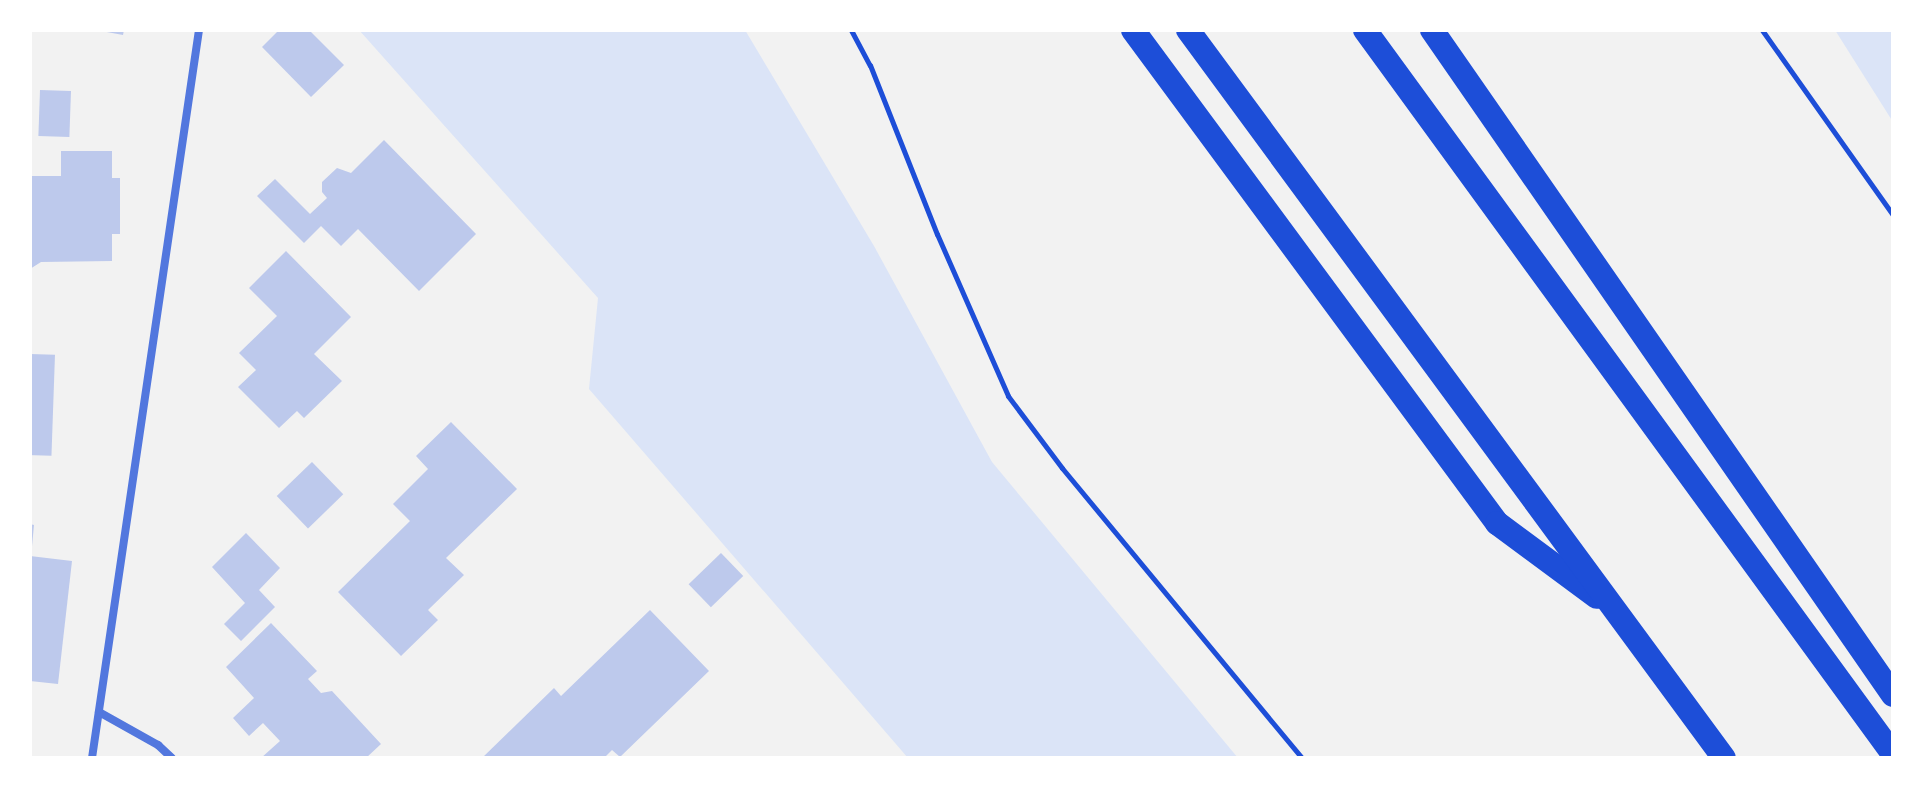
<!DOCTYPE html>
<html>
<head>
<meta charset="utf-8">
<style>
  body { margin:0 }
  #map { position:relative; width:1923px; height:788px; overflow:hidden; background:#f2f2f2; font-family:Rubik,sans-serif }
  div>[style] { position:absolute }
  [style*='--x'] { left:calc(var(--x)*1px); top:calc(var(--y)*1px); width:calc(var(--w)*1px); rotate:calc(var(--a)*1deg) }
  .green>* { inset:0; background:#dbe4f7 }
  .building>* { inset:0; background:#bdc9ec; transform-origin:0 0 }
  .path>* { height:5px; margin:-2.5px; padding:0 2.5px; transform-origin:2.5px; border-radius:2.5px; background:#1d4ed8 }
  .minor>* { height:8px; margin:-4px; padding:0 4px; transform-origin:4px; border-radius:4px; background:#5277de }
  .motorway>* { height:24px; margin:-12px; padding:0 12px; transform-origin:12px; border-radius:12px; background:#1d4ed8 }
  span { translate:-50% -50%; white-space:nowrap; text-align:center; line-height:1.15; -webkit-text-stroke:7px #fff; paint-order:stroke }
  .frame { position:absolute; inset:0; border:32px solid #fff; pointer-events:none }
</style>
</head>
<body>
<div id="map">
  <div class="green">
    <div style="clip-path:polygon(359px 30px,745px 30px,874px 246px,992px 462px,1238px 758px,908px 758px,589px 389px,598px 298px)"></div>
    <div style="clip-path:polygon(1835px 30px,1893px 30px,1893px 122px)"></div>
  </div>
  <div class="building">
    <div style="clip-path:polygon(96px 30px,124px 30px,123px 35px)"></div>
    <div style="clip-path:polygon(279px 30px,309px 30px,344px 65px,311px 97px,262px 47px)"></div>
    <div style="left:40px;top:90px;width:31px;height:46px;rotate:2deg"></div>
    <div style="clip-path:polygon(384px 140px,476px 234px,419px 291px,358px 229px,341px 246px,321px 226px,304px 243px,257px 196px,275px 179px,310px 214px,327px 198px,322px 192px,322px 182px,337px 168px,351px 173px)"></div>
    <div style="clip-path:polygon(61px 151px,112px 151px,112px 178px,120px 178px,120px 234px,112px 234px,112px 261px,41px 262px,30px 269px,30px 176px,61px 176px)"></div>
    <div style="clip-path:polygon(286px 251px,351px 317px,314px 354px,342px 381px,304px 418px,297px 411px,279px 428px,238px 387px,256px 370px,239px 353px,277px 316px,249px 288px)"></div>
    <div style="left:30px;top:354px;width:25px;height:101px;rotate:2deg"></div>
    <div style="clip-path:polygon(451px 422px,517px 489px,446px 558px,464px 575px,428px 610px,438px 620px,401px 656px,338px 592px,410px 521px,393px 504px,428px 469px,416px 456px)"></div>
    <div style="left:312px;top:462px;width:45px;height:49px;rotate:46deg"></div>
    <div style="clip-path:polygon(30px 524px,34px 525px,32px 546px,30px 545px)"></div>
    <div style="clip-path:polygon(246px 533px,280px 568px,259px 590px,275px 607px,241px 641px,224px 624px,245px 603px,212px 567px)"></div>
    <div style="left:721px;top:553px;width:32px;height:45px;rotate:46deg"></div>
    <div style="clip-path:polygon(30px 556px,72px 561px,58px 684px,30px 681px)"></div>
    <div style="clip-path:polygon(650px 610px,709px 671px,620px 757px,612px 750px,604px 758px,482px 758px,554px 688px,561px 696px)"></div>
    <div style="clip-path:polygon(271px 623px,317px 671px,308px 679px,321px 693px,332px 691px,381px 744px,366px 758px,261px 758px,280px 741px,263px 723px,249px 736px,233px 718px,254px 698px,226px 667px)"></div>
  </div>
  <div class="path">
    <div style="--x:851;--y:30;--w:40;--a:62"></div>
    <div style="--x:870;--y:65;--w:182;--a:68.4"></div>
    <div style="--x:937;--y:234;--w:177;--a:66.3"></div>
    <div style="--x:1008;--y:396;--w:90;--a:53.1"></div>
    <div style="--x:1062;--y:468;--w:376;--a:50.4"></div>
    <div style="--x:1762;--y:30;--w:227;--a:54.7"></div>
  </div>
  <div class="minor">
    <div style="--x:99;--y:712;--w:68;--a:29.2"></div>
    <div style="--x:158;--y:745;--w:19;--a:43"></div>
    <div style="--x:92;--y:758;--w:736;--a:-81.64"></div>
  </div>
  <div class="motorway">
    <div style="--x:1133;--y:30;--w:613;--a:53.56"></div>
    <div style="--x:1497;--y:523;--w:124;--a:36.5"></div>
    <div style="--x:1188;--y:30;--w:904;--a:53.64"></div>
    <div style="--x:1365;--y:30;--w:896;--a:53.9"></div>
    <div style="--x:1432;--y:30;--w:809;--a:55.27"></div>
  </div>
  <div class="frame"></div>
</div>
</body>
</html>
